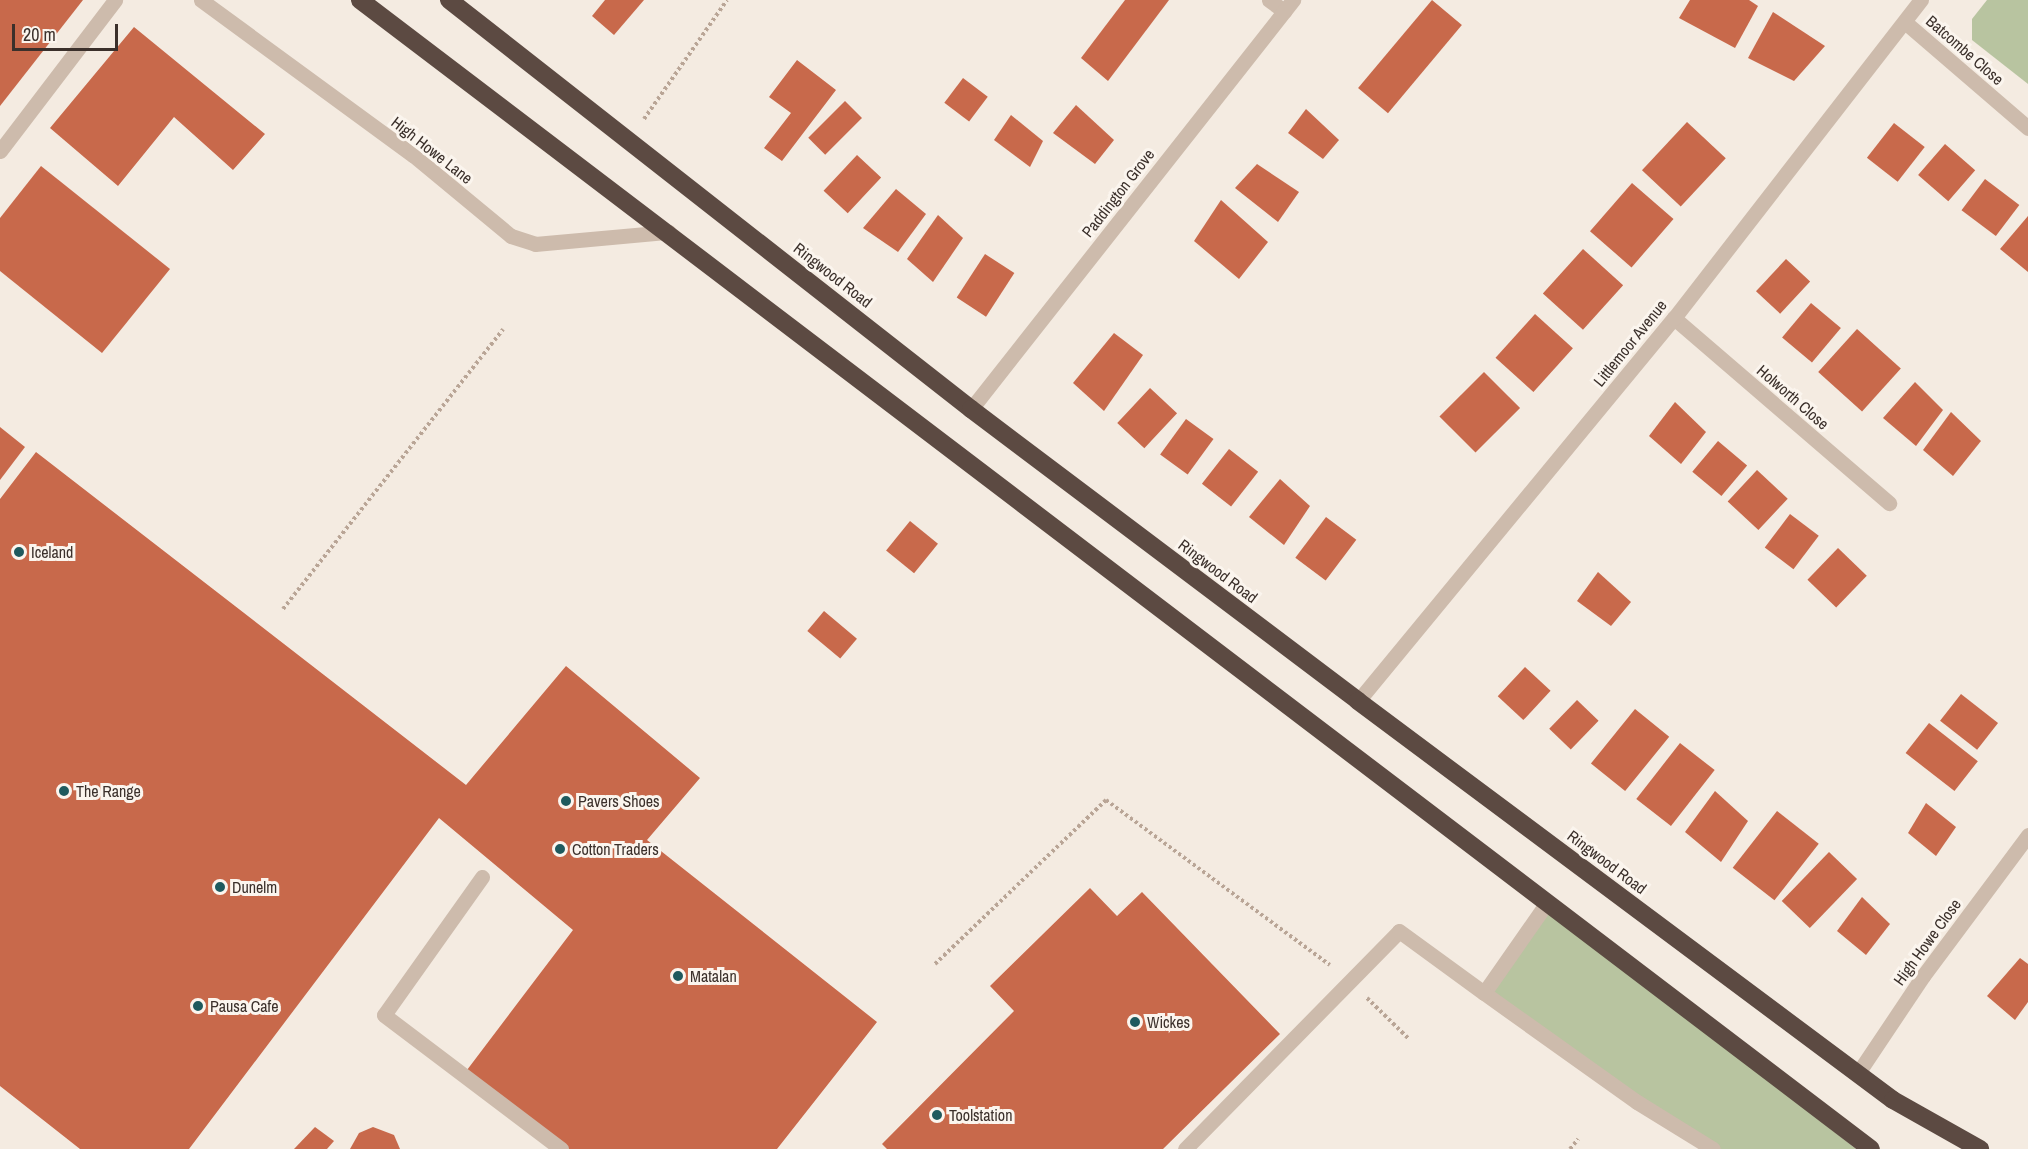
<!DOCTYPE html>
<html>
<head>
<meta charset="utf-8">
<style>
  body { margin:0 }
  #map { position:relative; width:2028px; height:1149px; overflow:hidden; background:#f4ebe1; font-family:"Archivo Narrow",sans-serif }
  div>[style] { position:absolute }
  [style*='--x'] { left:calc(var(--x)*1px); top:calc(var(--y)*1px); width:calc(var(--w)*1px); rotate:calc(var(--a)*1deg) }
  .green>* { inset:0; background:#b8c4a0 }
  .building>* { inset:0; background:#c8694b; transform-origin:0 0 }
  .path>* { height:4px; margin-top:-2px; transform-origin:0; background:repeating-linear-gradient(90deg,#b9a596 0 3px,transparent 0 6px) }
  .lane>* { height:15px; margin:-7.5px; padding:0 7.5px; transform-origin:7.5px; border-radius:7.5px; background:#cdbbac }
  .street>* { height:15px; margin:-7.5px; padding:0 7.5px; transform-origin:7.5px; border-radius:7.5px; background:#cdbbac }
  .highway>* { height:18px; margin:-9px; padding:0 9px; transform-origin:9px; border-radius:9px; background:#5c4a42 }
  .dots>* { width:16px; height:16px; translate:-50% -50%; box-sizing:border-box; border:3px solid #fbf5ee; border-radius:50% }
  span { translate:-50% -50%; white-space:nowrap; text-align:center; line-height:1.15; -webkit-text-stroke:6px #fbf5ee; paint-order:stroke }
  .street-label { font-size:16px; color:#3b302b }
  .poi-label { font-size:16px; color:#3b302b }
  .left { translate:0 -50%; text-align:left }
  .scale { position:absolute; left:12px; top:24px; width:106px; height:27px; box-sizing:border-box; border:3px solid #3b302b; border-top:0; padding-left:8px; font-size:18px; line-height:21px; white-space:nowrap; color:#3b302b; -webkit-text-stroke:4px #fbf5ee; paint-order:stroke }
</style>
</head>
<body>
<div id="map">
  <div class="green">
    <div style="clip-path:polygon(1987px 0,2028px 0,2028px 84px,1972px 40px,1972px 19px)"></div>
    <div style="clip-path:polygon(1546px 904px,1856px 1149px,1713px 1149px,1484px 993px)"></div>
  </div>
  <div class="building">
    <div style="clip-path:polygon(0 0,83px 0,0 106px)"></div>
    <div style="clip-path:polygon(605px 0,644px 0,614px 35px,592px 16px)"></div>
    <div style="clip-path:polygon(1125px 0,1169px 0,1108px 81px,1081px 58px)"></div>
    <div style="left:1432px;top:0;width:39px;height:115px;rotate:40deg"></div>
    <div style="clip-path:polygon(1690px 0,1749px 0,1758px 6px,1735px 48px,1679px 18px)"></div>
    <div style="clip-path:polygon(1773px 12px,1825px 46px,1794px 81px,1748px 58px)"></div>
    <div style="clip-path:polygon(134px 27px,265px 134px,233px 170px,174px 117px,118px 186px,50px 128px)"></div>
    <div style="clip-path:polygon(797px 60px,836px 90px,782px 161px,764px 148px,791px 113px,769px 97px)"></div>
    <div style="left:963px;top:78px;width:31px;height:31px;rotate:37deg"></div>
    <div style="left:845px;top:101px;width:24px;height:52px;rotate:45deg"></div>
    <div style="clip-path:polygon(1076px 105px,1114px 140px,1095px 164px,1053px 133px)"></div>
    <div style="clip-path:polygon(1306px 109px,1339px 140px,1323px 159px,1288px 133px)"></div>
    <div style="clip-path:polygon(1011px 115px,1043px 141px,1030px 167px,994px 140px)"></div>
    <div style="left:1687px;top:122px;width:53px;height:66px;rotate:43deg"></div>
    <div style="left:1894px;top:123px;width:39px;height:44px;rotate:38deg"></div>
    <div style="left:1945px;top:144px;width:40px;height:41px;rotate:41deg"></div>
    <div style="left:857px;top:155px;width:33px;height:49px;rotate:43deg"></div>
    <div style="clip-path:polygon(1257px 164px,1299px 192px,1278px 222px,1235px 188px)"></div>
    <div style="clip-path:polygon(41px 166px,170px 269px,102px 353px,0 271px,0 218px)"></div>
    <div style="left:1985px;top:179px;width:43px;height:39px;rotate:37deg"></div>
    <div style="left:1632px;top:183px;width:55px;height:64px;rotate:41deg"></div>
    <div style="clip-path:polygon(896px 189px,926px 214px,898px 252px,863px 228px)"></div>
    <div style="clip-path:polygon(1221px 200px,1268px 242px,1239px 279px,1194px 241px)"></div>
    <div style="clip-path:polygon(938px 215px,963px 238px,933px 282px,907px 259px)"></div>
    <div style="clip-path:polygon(2028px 216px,2028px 272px,2000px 249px)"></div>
    <div style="left:1583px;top:249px;width:54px;height:60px;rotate:42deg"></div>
    <div style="left:985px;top:254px;width:35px;height:52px;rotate:33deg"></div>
    <div style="left:1786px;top:259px;width:33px;height:44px;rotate:43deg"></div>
    <div style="left:1811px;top:303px;width:39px;height:45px;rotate:40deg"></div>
    <div style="left:1535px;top:314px;width:51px;height:59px;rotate:42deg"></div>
    <div style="left:1857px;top:329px;width:59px;height:58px;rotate:42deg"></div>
    <div style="clip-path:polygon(1114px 333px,1143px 355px,1104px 411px,1073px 383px)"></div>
    <div style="left:1484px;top:372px;width:51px;height:63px;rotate:45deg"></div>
    <div style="clip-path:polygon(1915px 382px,1943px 410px,1916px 446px,1883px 418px)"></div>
    <div style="left:1150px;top:388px;width:37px;height:48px;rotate:43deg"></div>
    <div style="clip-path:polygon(1675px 402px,1706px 432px,1681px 464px,1649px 436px)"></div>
    <div style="clip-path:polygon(1951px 412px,1981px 441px,1953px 476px,1923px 450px)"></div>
    <div style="left:1186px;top:419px;width:34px;height:44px;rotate:36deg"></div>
    <div style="clip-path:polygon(0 427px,25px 447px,0 480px)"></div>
    <div style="left:1718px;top:441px;width:38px;height:40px;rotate:40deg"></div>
    <div style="left:1229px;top:449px;width:37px;height:44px;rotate:38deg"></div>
    <div style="clip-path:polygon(36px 452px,466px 785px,566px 666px,700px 778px,647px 840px,877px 1022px,777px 1149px,568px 1149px,467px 1070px,573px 930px,439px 818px,189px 1149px,80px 1149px,0 1086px,0 499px)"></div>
    <div style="left:1757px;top:470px;width:42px;height:43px;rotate:43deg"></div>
    <div style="clip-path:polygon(1280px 479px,1310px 506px,1284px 545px,1249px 517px)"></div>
    <div style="left:1790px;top:514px;width:36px;height:42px;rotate:37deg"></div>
    <div style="left:1326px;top:517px;width:38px;height:51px;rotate:37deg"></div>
    <div style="left:910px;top:521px;width:36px;height:38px;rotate:39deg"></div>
    <div style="left:1838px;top:548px;width:40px;height:44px;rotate:44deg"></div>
    <div style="clip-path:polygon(1598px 572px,1631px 602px,1611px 626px,1577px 601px)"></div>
    <div style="left:824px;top:611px;width:43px;height:26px;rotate:40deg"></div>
    <div style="left:1525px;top:667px;width:35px;height:40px;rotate:43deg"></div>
    <div style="left:1961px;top:694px;width:47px;height:34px;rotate:38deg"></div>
    <div style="left:1577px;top:700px;width:30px;height:40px;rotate:44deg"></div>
    <div style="left:1635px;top:709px;width:44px;height:70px;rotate:39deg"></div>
    <div style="left:1929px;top:723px;width:62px;height:38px;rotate:38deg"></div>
    <div style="left:1680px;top:743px;width:44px;height:71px;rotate:38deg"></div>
    <div style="clip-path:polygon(1715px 791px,1748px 821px,1721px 862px,1685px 832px)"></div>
    <div style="clip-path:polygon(1926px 803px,1956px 827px,1936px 856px,1908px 833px)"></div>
    <div style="left:1777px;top:811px;width:53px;height:72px;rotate:38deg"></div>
    <div style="left:1829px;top:852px;width:39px;height:68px;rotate:44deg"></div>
    <div style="clip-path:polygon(1090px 888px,1117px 916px,1142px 892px,1280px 1034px,1163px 1149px,887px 1149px,882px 1144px,1014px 1011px,990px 986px)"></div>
    <div style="clip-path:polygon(1862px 897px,1890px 924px,1866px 955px,1837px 931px)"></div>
    <div style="clip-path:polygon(2020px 958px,2028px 964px,2028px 1002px,2015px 1020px,1987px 996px)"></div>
    <div style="clip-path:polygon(315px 1127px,334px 1141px,327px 1149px,294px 1149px)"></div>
    <div style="clip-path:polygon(373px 1127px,394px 1135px,400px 1149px,350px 1149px,359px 1133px)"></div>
  </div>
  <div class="path">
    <div style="--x:644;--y:119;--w:145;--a:-55.1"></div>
    <div style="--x:283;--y:609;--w:356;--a:-51.8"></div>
    <div style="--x:935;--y:964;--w:237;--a:-43.8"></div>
    <div style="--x:1106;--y:800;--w:278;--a:36.4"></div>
    <div style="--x:1367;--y:998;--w:59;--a:44.3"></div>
    <div style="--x:1570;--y:1149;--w:13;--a:-51"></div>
  </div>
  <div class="lane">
    <div style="--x:1269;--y:0;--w:19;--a:36"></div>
    <div style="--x:0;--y:151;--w:190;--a:-52.7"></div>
    <div style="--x:482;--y:877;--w:169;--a:125.4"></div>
    <div style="--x:384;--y:1015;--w:222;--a:37.1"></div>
    <div style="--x:1185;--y:1149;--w:305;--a:-45.5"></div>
  </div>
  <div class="street">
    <div style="--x:201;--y:0;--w:263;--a:36.2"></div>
    <div style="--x:413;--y:155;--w:127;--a:39.6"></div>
    <div style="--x:511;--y:236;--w:25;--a:18"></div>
    <div style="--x:535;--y:244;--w:134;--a:-5.2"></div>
    <div style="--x:1906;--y:23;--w:161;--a:40.7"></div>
    <div style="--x:1674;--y:318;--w:284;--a:40.7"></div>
    <div style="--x:971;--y:409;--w:521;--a:-51.79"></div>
    <div style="--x:1358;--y:701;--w:497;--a:-50.5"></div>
    <div style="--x:1674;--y:318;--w:403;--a:-52.2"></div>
    <div style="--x:1546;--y:904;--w:108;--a:124.9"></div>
    <div style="--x:1484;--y:993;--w:188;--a:35.5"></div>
    <div style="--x:1637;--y:1102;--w:89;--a:31.7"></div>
    <div style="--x:1399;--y:931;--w:105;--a:36.1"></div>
    <div style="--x:1858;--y:1073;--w:117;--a:-56.2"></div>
    <div style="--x:1923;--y:976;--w:176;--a:-53.3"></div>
  </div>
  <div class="highway">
    <div style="--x:360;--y:0;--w:1898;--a:37.25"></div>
    <div style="--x:449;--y:0;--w:663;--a:38.08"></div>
    <div style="--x:971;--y:409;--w:485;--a:37"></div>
    <div style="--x:1358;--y:701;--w:667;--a:36.72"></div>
    <div style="--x:1893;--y:1100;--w:100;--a:29.4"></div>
  </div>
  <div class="dots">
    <div style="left:19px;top:552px;background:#1f5a5e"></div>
    <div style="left:64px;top:791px;background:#1f5a5e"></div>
    <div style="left:566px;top:801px;background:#1f5a5e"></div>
    <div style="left:560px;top:849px;background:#1f5a5e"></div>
    <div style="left:220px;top:887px;background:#1f5a5e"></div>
    <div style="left:678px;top:976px;background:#1f5a5e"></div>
    <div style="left:198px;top:1006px;background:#1f5a5e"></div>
    <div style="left:1135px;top:1022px;background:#1f5a5e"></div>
    <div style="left:937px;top:1115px;background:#1f5a5e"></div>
  </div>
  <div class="street-label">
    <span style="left:1965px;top:50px;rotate:41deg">Batcombe Close</span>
    <span style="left:432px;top:150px;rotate:38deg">High Howe Lane</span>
    <span style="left:1118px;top:193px;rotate:-52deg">Paddington Grove</span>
    <span style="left:833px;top:275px;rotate:38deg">Ringwood Road</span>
    <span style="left:1630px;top:343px;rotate:-51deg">Littlemoor Avenue</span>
    <span style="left:1793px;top:397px;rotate:41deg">Holworth Close</span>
    <span style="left:1218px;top:571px;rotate:37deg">Ringwood Road</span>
    <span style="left:1607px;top:862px;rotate:37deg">Ringwood Road</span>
    <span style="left:1927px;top:942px;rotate:-54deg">High Howe Close</span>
  </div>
  <div class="poi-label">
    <span class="left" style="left:31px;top:552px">Iceland</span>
    <span class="left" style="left:76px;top:791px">The Range</span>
    <span class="left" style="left:578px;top:801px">Pavers Shoes</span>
    <span class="left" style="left:572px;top:849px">Cotton Traders</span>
    <span class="left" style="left:232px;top:887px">Dunelm</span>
    <span class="left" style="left:690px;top:976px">Matalan</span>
    <span class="left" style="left:210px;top:1006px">Pausa Cafe</span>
    <span class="left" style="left:1147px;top:1022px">Wickes</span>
    <span class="left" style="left:949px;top:1115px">Toolstation</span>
  </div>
  <div class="scale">20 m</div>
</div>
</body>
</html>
